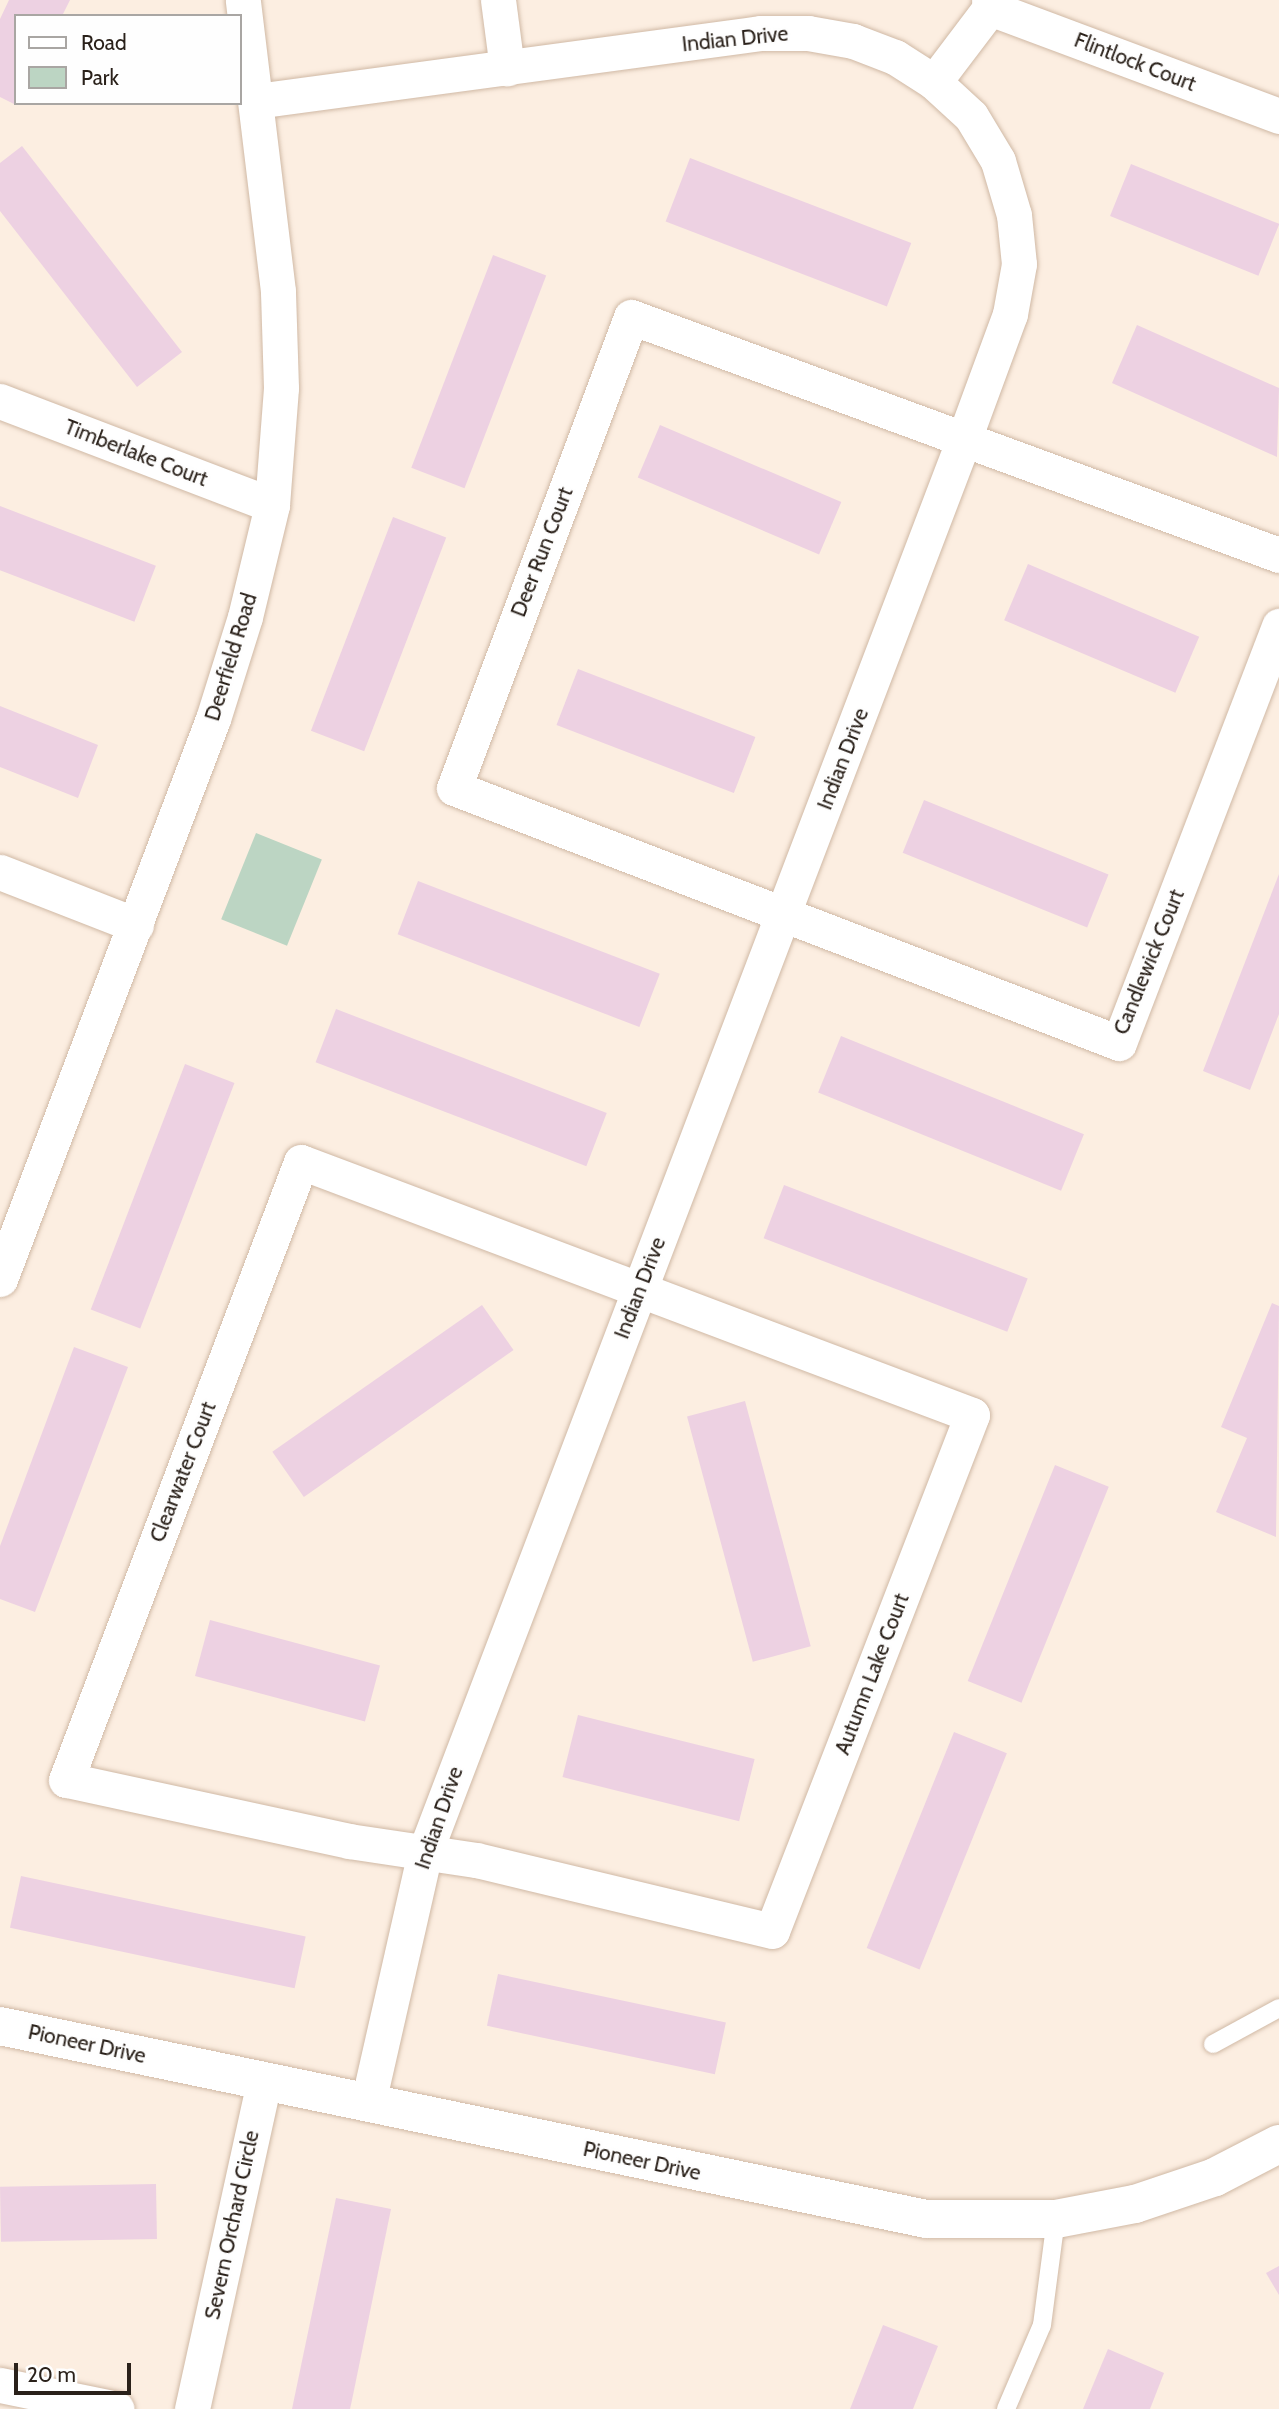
<!DOCTYPE html>
<html>
<head>
<meta charset="utf-8">
<style>
  body { margin:0 }
  #map { position:relative; width:1279px; height:2409px; overflow:hidden; background:#fceee1; font-family:Cabin,sans-serif }
  div>[style] { position:absolute }
  [style*='--x'] { left:calc(var(--x)*1px); top:calc(var(--y)*1px); width:calc(var(--w)*1px); rotate:calc(var(--a)*1deg) }
  .green>* { inset:0; background:#bcd5c3; transform-origin:0 0 }
  .building>* { inset:0; background:#edd1e2; transform-origin:0 0 }
  .roads { filter:drop-shadow(0 0 2px #d0b9a5) drop-shadow(0 0 2px #d0b9a5) }
  .service>* { height:18px; margin:-9px; padding:0 9px; transform-origin:9px; border-radius:9px; background:#fff }
  .minor>* { height:35px; margin:-17.5px; padding:0 17.5px; transform-origin:17.5px; border-radius:17.5px; background:#fff }
  .tertiary>* { height:38px; margin:-19px; padding:0 19px; transform-origin:19px; border-radius:19px; background:#fff }
  span { translate:-50% -50%; white-space:nowrap; text-align:center; line-height:1.15; -webkit-text-stroke:5px #fefefe; paint-order:stroke }
  .street-label { font-size:21px; color:#2a211a }
  .legend { position:absolute; left:14px; top:14px; width:228px; height:91px; box-sizing:border-box; background:#fefefe; border:2px solid #a9a6a3; margin:0; padding:9px 12px; list-style:none; font-size:21px; color:#2a211a }
  .legend li { display:flex; align-items:center; gap:14px; height:35px }
  .legend b { width:35px; border:2px solid #a9a6a3 }
  .scale { position:absolute; left:14px; top:2363px; width:117px; height:32px; box-sizing:border-box; border:4px solid #2a211a; border-top:0; padding-left:9px; font-size:21px; line-height:24px; white-space:nowrap; color:#2a211a; -webkit-text-stroke:5px #fefefe; paint-order:stroke }
</style>
</head>
<body>
<div id="map">
  <div class="green">
    <div style="left:256px;top:833px;width:71px;height:93px;rotate:22deg"></div>
  </div>
  <div class="building">
    <div style="clip-path:polygon(9px 0,70px 0,62px 16px,16px 16px,16px 105px,0 97px,0 19px)"></div>
    <div style="clip-path:polygon(22px 146px,182px 352px,137px 387px,0 211px,0 163px)"></div>
    <div style="left:690px;top:158px;width:237px;height:68px;rotate:21deg"></div>
    <div style="left:1131px;top:164px;width:160px;height:56px;rotate:22deg"></div>
    <div style="left:493px;top:255px;width:57px;height:228px;rotate:21deg"></div>
    <div style="clip-path:polygon(1137px 325px,1279px 388px,1277px 457px,1112px 383px)"></div>
    <div style="left:660px;top:425px;width:197px;height:57px;rotate:23deg"></div>
    <div style="left:0;top:506px;width:167px;height:60px;rotate:21deg"></div>
    <div style="left:393px;top:517px;width:57px;height:229px;rotate:21deg"></div>
    <div style="left:1028px;top:564px;width:186px;height:61px;rotate:23deg"></div>
    <div style="left:578px;top:669px;width:190px;height:60px;rotate:21deg"></div>
    <div style="clip-path:polygon(0 706px,98px 745px,78px 798px,0 767px)"></div>
    <div style="left:924px;top:800px;width:199px;height:57px;rotate:22deg"></div>
    <div style="clip-path:polygon(1279px 874px,1279px 1014px,1250px 1090px,1203px 1071px)"></div>
    <div style="left:418px;top:881px;width:259px;height:57px;rotate:21deg"></div>
    <div style="left:336px;top:1009px;width:290px;height:57px;rotate:21deg"></div>
    <div style="left:841px;top:1036px;width:262px;height:61px;rotate:22deg"></div>
    <div style="left:185px;top:1064px;width:53px;height:263px;rotate:21deg"></div>
    <div style="left:784px;top:1185px;width:261px;height:57px;rotate:21deg"></div>
    <div style="clip-path:polygon(1272px 1303px,1279px 1306px,1276px 1537px,1216px 1512px,1247px 1438px,1221px 1427px)"></div>
    <div style="left:482px;top:1305px;width:55px;height:256px;rotate:55deg"></div>
    <div style="clip-path:polygon(74px 1347px,128px 1367px,35px 1612px,0 1599px,0 1546px)"></div>
    <div style="left:745px;top:1401px;width:254px;height:60px;rotate:75deg"></div>
    <div style="left:1055px;top:1465px;width:58px;height:233px;rotate:22deg"></div>
    <div style="left:210px;top:1620px;width:176px;height:58px;rotate:15deg"></div>
    <div style="left:578px;top:1715px;width:182px;height:64px;rotate:14deg"></div>
    <div style="left:954px;top:1732px;width:57px;height:233px;rotate:22deg"></div>
    <div style="left:21px;top:1876px;width:291px;height:53px;rotate:12deg"></div>
    <div style="left:498px;top:1974px;width:233px;height:53px;rotate:12deg"></div>
    <div style="left:156px;top:2184px;width:55px;height:156px;rotate:89deg"></div>
    <div style="clip-path:polygon(336px 2198px,391px 2209px,352px 2400px,350px 2409px,292px 2409px)"></div>
    <div style="clip-path:polygon(1279px 2266px,1279px 2295px,1266px 2273px)"></div>
    <div style="clip-path:polygon(883px 2325px,938px 2346px,913px 2409px,850px 2409px)"></div>
    <div style="clip-path:polygon(1108px 2349px,1164px 2373px,1150px 2409px,1083px 2409px)"></div>
  </div>
  <div class="roads">
    <div class="service">
      <div style="--x:1213;--y:2044;--w:75;--a:-28.6"></div>
      <div style="--x:1006;--y:2409;--w:91;--a:-66.8"></div>
      <div style="--x:1042;--y:2325;--w:107;--a:-82.5"></div>
    </div>
    <div class="minor">
      <div style="--x:498;--y:0;--w:69;--a:82.5"></div>
      <div style="--x:990;--y:8;--w:309;--a:20.5"></div>
      <div style="--x:934;--y:82;--w:93;--a:-52.9"></div>
      <div style="--x:990;--y:8;--w:8;--a:-97"></div>
      <div style="--x:256;--y:101;--w:510;--a:-7.67"></div>
      <div style="--x:761;--y:33;--w:47;--a:0"></div>
      <div style="--x:808;--y:33;--w:46;--a:10.1"></div>
      <div style="--x:853;--y:41;--w:45;--a:20.9"></div>
      <div style="--x:895;--y:57;--w:46;--a:32.7"></div>
      <div style="--x:934;--y:82;--w:50;--a:42.6"></div>
      <div style="--x:971;--y:116;--w:52;--a:59"></div>
      <div style="--x:998;--y:161;--w:56;--a:73.5"></div>
      <div style="--x:1014;--y:215;--w:49;--a:84.2"></div>
      <div style="--x:1019;--y:264;--w:51;--a:100.2"></div>
      <div style="--x:1010;--y:314;--w:133;--a:110.2"></div>
      <div style="--x:964;--y:439;--w:1512;--a:110.88"></div>
      <div style="--x:425;--y:1852;--w:257;--a:102.8"></div>
      <div style="--x:0;--y:401;--w:291;--a:20.9"></div>
      <div style="--x:1279;--y:555;--w:690;--a:-159.83"></div>
      <div style="--x:631;--y:317;--w:503;--a:110.6"></div>
      <div style="--x:454;--y:788;--w:712;--a:20.98"></div>
      <div style="--x:1119;--y:1043;--w:447;--a:-69"></div>
      <div style="--x:0;--y:872;--w:146;--a:21.3"></div>
      <div style="--x:301;--y:1162;--w:717;--a:20.66"></div>
      <div style="--x:972;--y:1415;--w:553;--a:111.19"></div>
      <div style="--x:772;--y:1931;--w:304;--a:-166.5"></div>
      <div style="--x:476;--y:1860;--w:128;--a:-171.5"></div>
      <div style="--x:349;--y:1841;--w:289;--a:-167.8"></div>
      <div style="--x:66;--y:1780;--w:661;--a:-69.18"></div>
      <div style="--x:0;--y:1279;--w:599;--a:-69.18"></div>
      <div style="--x:213;--y:719;--w:107;--a:-72.6"></div>
      <div style="--x:245;--y:617;--w:115;--a:-76.4"></div>
      <div style="--x:272;--y:505;--w:117;--a:-85.6"></div>
      <div style="--x:281;--y:388;--w:97;--a:-91.8"></div>
      <div style="--x:278;--y:291;--w:293;--a:-96.9"></div>
      <div style="--x:0;--y:2385;--w:119;--a:11.6"></div>
      <div style="--x:192;--y:2409;--w:336;--a:-77.6"></div>
    </div>
    <div class="tertiary">
      <div style="--x:0;--y:2026;--w:946;--a:11.77"></div>
      <div style="--x:926;--y:2219;--w:130;--a:0"></div>
      <div style="--x:1056;--y:2219;--w:80;--a:-10.8"></div>
      <div style="--x:1135;--y:2204;--w:84;--a:-18.6"></div>
      <div style="--x:1215;--y:2177;--w:72;--a:-27.3"></div>
    </div>
  </div>
  <div class="street-label">
    <span style="left:735px;top:39px;rotate:-6deg">Indian Drive</span>
    <span style="left:1135px;top:62px;rotate:21deg">Flintlock Court</span>
    <span style="left:136px;top:453px;rotate:21deg">Timberlake Court</span>
    <span style="left:542px;top:552px;rotate:-69deg">Deer Run Court</span>
    <span style="left:231px;top:657px;rotate:-73deg">Deerfield Road</span>
    <span style="left:843px;top:759px;rotate:-69deg">Indian Drive</span>
    <span style="left:1149px;top:962px;rotate:-68deg">Candlewick Court</span>
    <span style="left:640px;top:1288px;rotate:-69deg">Indian Drive</span>
    <span style="left:183px;top:1472px;rotate:-69deg">Clearwater Court</span>
    <span style="left:872px;top:1674px;rotate:-69deg">Autumn Lake Court</span>
    <span style="left:439px;top:1818px;rotate:-71deg">Indian Drive</span>
    <span style="left:87px;top:2044px;rotate:12deg">Pioneer Drive</span>
    <span style="left:642px;top:2161px;rotate:12deg">Pioneer Drive</span>
    <span style="left:232px;top:2225px;rotate:-78deg">Severn Orchard Circle</span>
  </div>
  <ul class="legend">
  <li><b style="height:9px;background:#fff"></b>Road</li>
  <li><b style="height:19px;background:#bcd5c3"></b>Park</li>
  </ul>
  <div class="scale">20 m</div>
</div>
</body>
</html>
